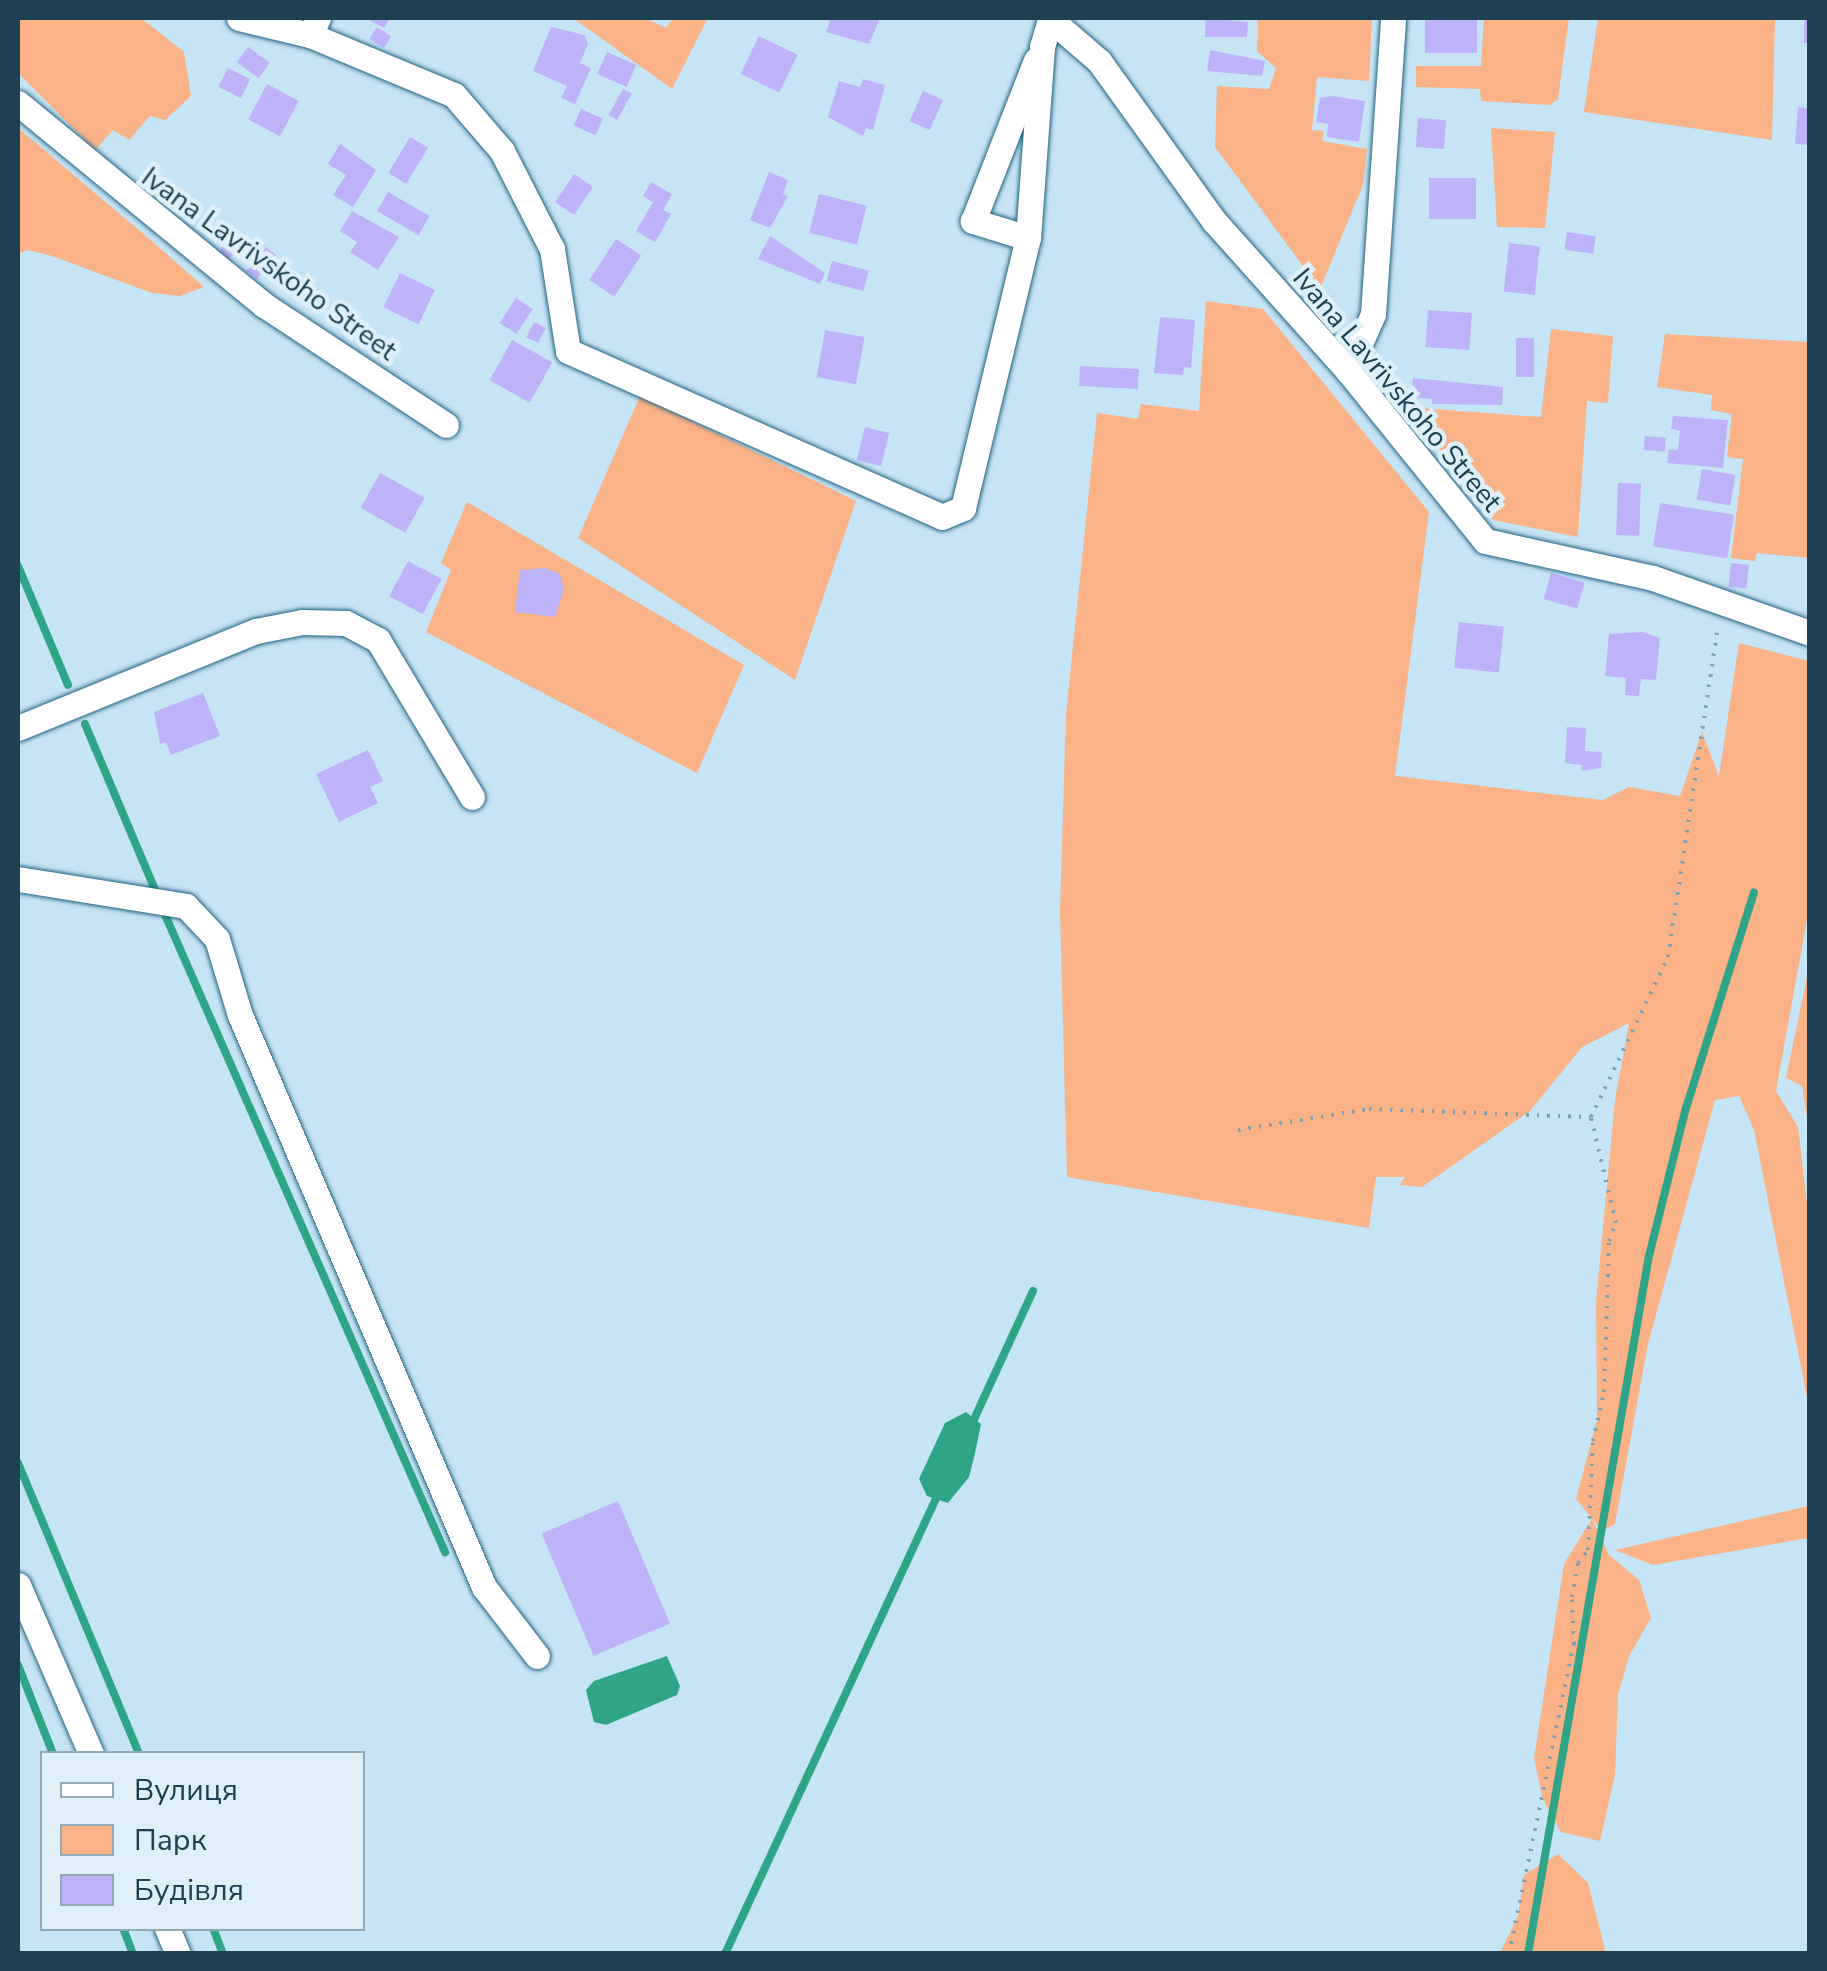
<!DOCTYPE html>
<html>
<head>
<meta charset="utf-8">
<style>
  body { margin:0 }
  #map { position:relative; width:1827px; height:1971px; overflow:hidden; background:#c5e4f5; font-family:"Nunito Sans",sans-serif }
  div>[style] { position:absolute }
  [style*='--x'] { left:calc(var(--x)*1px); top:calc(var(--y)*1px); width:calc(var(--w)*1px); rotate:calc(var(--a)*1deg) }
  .green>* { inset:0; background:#fbb286 }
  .water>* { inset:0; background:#2fa486 }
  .stream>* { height:8px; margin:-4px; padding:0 4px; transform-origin:4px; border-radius:4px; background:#2fa486 }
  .building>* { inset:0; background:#beb2fa; transform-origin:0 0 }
  .path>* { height:4px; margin-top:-2px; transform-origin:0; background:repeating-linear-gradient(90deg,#7fa0b1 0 2.5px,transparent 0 10.5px) }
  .roads { filter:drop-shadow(0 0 2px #216381) drop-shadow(0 0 2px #216381) }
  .minor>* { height:25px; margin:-12.5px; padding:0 12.5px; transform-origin:12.5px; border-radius:12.5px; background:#fff }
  span { translate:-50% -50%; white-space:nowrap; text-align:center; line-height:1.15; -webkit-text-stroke:9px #dfeff7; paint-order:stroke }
  .street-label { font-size:28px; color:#1d4152 }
  .frame { position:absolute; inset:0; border:20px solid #1d4152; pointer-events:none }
  .legend { position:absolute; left:40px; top:1751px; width:325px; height:180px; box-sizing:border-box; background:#dfeff7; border:2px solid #91a9b5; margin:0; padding:12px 18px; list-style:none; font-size:30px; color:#1d4152 }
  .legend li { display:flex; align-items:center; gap:20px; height:50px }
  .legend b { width:50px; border:2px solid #91a9b5 }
</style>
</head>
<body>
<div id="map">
  <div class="green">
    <div style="clip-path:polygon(18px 18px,141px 18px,184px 52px,191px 96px,165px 120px,150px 116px,129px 140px,113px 130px,95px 150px,18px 73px)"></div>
    <div style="clip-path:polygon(573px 18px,645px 18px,666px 28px,673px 18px,708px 18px,672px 89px)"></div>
    <div style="clip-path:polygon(1258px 18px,1372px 18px,1369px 81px,1317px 77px,1312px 130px,1324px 131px,1322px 141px,1367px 149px,1363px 185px,1320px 289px,1215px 147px,1217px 86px,1269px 89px,1276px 68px,1257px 51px)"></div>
    <div style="clip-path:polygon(1484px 18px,1569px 18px,1558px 99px,1550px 105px,1481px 101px,1480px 89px,1416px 87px,1416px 66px,1481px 66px)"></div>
    <div style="clip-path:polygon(1598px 18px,1775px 18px,1772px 140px,1584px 112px)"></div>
    <div style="clip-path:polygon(18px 128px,153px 242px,204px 287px,180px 296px,152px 293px,52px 256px,28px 250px,18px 254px)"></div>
    <div style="clip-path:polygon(1491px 128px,1555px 132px,1545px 228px,1497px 227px)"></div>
    <div style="clip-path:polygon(1206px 301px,1263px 309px,1429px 512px,1395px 776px,1603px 800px,1629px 787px,1680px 796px,1702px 732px,1719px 776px,1739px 643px,1809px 661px,1809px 908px,1776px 1091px,1798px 1127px,1809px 1221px,1809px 1407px,1754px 1130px,1739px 1096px,1715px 1100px,1648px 1344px,1615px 1524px,1602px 1531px,1576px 1499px,1597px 1420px,1596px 1302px,1615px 1100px,1629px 1023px,1582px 1047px,1530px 1111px,1422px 1187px,1399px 1185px,1405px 1177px,1376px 1177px,1369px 1228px,1067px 1177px,1060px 911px,1066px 714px,1097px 413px,1138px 419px,1141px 404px,1199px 411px)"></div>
    <div style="clip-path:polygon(1551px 329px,1613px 336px,1608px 403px,1587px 401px,1578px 537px,1493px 520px,1406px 407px,1541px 417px)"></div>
    <div style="clip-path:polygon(1665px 334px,1809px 342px,1809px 558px,1757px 553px,1755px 561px,1731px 558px,1743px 459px,1727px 457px,1732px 414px,1711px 410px,1712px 395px,1657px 387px)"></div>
    <div style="clip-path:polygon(640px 396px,856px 501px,795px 680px,578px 538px)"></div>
    <div style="clip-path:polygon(467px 502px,744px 665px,697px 773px,426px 632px,451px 570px,441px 563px)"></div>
    <div style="clip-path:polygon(1809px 968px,1810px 968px,1809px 1129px,1802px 1086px,1786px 1078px)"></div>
    <div style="clip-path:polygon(1809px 1506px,1809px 1538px,1653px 1565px,1615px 1550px)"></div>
    <div style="clip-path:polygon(1592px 1519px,1609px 1555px,1639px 1580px,1651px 1618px,1629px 1656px,1618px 1695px,1615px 1775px,1600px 1841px,1561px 1832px,1542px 1797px,1534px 1758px,1564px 1564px)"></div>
    <div style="clip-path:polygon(1558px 1854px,1588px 1883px,1606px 1953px,1500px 1953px,1518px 1916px,1524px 1875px)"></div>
  </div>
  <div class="water">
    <div style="clip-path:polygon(966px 1412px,981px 1424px,975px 1453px,969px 1477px,948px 1503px,927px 1496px,919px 1479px,945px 1423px)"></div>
    <div style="clip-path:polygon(667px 1656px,680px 1686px,677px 1695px,606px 1725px,594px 1722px,586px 1690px,594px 1681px)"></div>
  </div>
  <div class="stream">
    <div style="--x:18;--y:566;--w:129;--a:67.2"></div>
    <div style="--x:85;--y:724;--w:182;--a:67.1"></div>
    <div style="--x:166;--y:917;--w:694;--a:66.28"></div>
    <div style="--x:970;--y:1428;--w:151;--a:-65.3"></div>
    <div style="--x:18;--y:1463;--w:315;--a:67.4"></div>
    <div style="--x:18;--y:1665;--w:96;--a:68.5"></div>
    <div style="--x:123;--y:1928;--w:28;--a:69"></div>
    <div style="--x:213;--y:1928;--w:28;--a:69"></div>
    <div style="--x:725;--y:1954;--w:511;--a:-65.14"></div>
    <div style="--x:1528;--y:1954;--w:708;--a:-80.17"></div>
    <div style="--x:1649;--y:1256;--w:153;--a:-76"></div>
    <div style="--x:1686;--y:1108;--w:226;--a:-72.5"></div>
  </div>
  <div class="building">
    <div style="clip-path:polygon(365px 18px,390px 18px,384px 28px)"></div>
    <div style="clip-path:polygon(822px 18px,880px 18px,869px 44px,826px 32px,830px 21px)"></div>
    <div style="clip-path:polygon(1206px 18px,1248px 22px,1247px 37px,1205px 37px)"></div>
    <div style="left:1425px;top:18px;width:52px;height:35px"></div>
    <div style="left:1804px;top:18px;width:6px;height:25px"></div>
    <div style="left:377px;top:27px;width:17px;height:14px;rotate:33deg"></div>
    <div style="clip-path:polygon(551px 27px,585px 35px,588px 44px,580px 63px,591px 68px,575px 104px,561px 98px,567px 86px,533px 71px)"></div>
    <div style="left:759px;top:36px;width:43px;height:42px;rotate:26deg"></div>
    <div style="left:248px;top:47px;width:27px;height:19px;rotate:36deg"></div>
    <div style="clip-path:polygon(1210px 50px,1265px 61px,1262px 76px,1207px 71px)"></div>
    <div style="left:607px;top:52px;width:32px;height:24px;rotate:24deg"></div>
    <div style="left:228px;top:68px;width:25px;height:21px;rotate:27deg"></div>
    <div style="clip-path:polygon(863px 79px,885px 85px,873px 130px,866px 128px,863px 136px,828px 117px,839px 81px,860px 87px)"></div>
    <div style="left:267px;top:84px;width:36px;height:40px;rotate:28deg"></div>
    <div style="left:623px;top:89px;width:10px;height:30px;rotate:29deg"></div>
    <div style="left:923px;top:91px;width:22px;height:33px;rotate:24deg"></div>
    <div style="clip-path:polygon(1332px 96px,1365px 101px,1359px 142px,1327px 137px,1328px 124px,1316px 122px,1320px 98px)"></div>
    <div style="clip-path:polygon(1798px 107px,1810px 109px,1810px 145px,1795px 144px)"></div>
    <div style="left:581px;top:109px;width:24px;height:18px;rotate:24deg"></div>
    <div style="left:1418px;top:118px;width:28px;height:29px;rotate:4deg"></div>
    <div style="left:410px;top:137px;width:21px;height:42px;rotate:31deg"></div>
    <div style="clip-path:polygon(340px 144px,376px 170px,353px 207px,333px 195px,346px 175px,328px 164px)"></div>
    <div style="clip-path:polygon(769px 172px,788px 180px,783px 194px,788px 196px,770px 228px,750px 220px)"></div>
    <div style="left:574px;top:174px;width:23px;height:34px;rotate:34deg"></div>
    <div style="left:1429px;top:178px;width:47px;height:41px"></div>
    <div style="clip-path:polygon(651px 182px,672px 194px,663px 210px,671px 214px,655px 242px,636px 231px,653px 202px,643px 196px)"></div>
    <div style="left:388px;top:192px;width:48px;height:22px;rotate:30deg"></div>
    <div style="left:819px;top:194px;width:49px;height:40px;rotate:14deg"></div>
    <div style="clip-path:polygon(352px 211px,399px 237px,378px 270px,350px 252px,357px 242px,340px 231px)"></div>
    <div style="left:1567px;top:232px;width:29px;height:18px;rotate:8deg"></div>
    <div style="left:232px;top:235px;width:13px;height:23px;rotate:39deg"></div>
    <div style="clip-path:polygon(770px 236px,825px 273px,820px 284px,758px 259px)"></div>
    <div style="left:616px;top:239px;width:30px;height:49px;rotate:33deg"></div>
    <div style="left:1509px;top:243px;width:31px;height:49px;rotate:6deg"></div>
    <div style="left:266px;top:247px;width:13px;height:31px;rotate:39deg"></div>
    <div style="left:832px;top:261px;width:38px;height:21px;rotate:15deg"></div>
    <div style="left:400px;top:273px;width:39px;height:38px;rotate:26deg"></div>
    <div style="left:516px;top:298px;width:20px;height:30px;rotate:33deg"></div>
    <div style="left:1428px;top:310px;width:44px;height:37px;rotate:4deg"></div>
    <div style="clip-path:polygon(1160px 317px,1195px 320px,1191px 368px,1184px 367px,1183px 375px,1154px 373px)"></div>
    <div style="left:534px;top:322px;width:13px;height:17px;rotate:27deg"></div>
    <div style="left:825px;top:330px;width:40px;height:48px;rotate:10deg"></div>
    <div style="left:1516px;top:338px;width:18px;height:39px"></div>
    <div style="left:512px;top:340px;width:46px;height:46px;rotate:29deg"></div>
    <div style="left:1080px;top:366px;width:59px;height:20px;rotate:3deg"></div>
    <div style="clip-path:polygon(1413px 378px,1503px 387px,1502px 405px,1432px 404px,1432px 399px,1411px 397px)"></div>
    <div style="clip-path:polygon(1673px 416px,1728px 420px,1723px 468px,1667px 463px,1669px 449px,1678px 450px,1680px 431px,1671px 429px)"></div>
    <div style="left:865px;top:427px;width:25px;height:34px;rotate:14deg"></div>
    <div style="left:1645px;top:436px;width:21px;height:14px;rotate:5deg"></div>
    <div style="left:1702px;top:469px;width:34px;height:31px;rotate:10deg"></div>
    <div style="left:380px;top:473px;width:51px;height:40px;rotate:29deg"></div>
    <div style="left:1618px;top:483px;width:23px;height:52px;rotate:2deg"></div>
    <div style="left:1660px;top:503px;width:75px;height:44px;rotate:9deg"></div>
    <div style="left:408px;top:561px;width:38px;height:40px;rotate:28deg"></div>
    <div style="left:1731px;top:563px;width:18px;height:24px;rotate:6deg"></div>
    <div style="clip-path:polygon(545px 568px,560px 574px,564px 589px,555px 617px,515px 612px,520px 570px)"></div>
    <div style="left:1551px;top:573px;width:35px;height:27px;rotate:16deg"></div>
    <div style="left:1459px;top:622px;width:45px;height:46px;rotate:6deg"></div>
    <div style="clip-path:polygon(1643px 632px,1660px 638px,1656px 680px,1641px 679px,1639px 696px,1625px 695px,1626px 678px,1605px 676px,1609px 634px)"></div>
    <div style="clip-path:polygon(203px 693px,220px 736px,171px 755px,166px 742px,160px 744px,154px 712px)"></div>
    <div style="clip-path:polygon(1567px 727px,1586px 728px,1585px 751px,1602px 752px,1601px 768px,1581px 771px,1582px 765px,1565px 763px)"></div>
    <div style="clip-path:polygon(368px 750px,383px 781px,370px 787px,378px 803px,339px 822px,316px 774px)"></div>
    <div style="left:618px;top:1501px;width:133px;height:83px;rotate:67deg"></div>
  </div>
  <div class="path">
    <div style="--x:1238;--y:1130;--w:133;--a:-9.1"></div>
    <div style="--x:1369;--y:1109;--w:222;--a:2.1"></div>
    <div style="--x:1591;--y:1117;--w:178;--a:-64.3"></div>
    <div style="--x:1668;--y:957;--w:334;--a:-81.4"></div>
    <div style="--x:1509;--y:1954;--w:317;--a:-78.2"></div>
    <div style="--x:1574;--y:1644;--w:47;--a:-92.4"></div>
    <div style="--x:1572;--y:1597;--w:35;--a:-80"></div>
    <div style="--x:1578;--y:1563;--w:16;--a:-52"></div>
    <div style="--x:1588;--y:1550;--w:109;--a:-87.4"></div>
    <div style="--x:1593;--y:1441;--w:50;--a:-77.3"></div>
    <div style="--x:1604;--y:1392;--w:151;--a:-88.1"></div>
    <div style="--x:1609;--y:1241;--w:19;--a:-69"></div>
    <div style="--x:1616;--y:1223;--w:109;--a:-103.3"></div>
  </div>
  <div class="roads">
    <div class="minor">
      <div style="--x:239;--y:18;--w:73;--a:13.5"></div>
      <div style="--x:310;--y:35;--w:19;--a:-65"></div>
      <div style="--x:1049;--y:18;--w:66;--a:40.7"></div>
      <div style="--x:1099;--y:61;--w:197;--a:54.3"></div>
      <div style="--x:1214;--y:221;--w:201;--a:48.2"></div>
      <div style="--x:1348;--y:371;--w:218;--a:51.1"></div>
      <div style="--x:1485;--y:541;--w:172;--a:12.4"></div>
      <div style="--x:1653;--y:578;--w:166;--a:19.3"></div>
      <div style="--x:310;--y:35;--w:156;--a:22.6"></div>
      <div style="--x:454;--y:95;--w:74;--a:49.4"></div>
      <div style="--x:502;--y:151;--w:110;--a:63"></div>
      <div style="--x:552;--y:249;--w:103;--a:81.1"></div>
      <div style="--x:568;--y:351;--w:409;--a:23.9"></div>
      <div style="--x:942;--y:517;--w:23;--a:-23"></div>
      <div style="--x:963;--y:508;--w:278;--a:-76.5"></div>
      <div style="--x:1028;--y:238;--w:192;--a:-85.8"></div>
      <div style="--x:1042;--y:47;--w:29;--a:-74"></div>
      <div style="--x:18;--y:103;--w:318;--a:39.4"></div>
      <div style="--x:264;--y:305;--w:218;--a:33.4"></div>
      <div style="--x:1028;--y:238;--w:58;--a:-162.8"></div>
      <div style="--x:973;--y:221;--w:173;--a:-68.6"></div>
      <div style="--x:1348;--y:371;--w:62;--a:-66.3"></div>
      <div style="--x:1373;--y:314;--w:297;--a:-86.1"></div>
      <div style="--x:18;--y:728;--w:257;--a:-22.2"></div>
      <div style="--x:256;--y:631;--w:47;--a:-11.1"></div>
      <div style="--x:302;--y:622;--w:44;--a:1.3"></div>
      <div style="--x:346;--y:623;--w:36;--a:28"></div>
      <div style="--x:378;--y:640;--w:183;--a:59.1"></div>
      <div style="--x:18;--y:879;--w:170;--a:9.1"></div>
      <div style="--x:186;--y:906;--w:45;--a:46.8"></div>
      <div style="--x:217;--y:939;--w:79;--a:73.2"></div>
      <div style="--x:240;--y:1015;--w:622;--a:66.9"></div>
      <div style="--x:484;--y:1587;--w:87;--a:52.5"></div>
      <div style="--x:18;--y:1585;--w:184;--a:66.6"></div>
      <div style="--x:167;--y:1928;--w:28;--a:67"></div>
    </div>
  </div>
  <div class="street-label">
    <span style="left:269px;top:264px;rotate:36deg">Ivana Lavrivskoho Street</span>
    <span style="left:1397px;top:390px;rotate:50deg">Ivana Lavrivskoho Street</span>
  </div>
  <div class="frame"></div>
  <ul class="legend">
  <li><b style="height:12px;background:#fff"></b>Вулиця</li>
  <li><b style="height:28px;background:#fbb286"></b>Парк</li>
  <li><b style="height:28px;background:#beb2fa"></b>Будівля</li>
  </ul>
</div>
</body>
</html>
